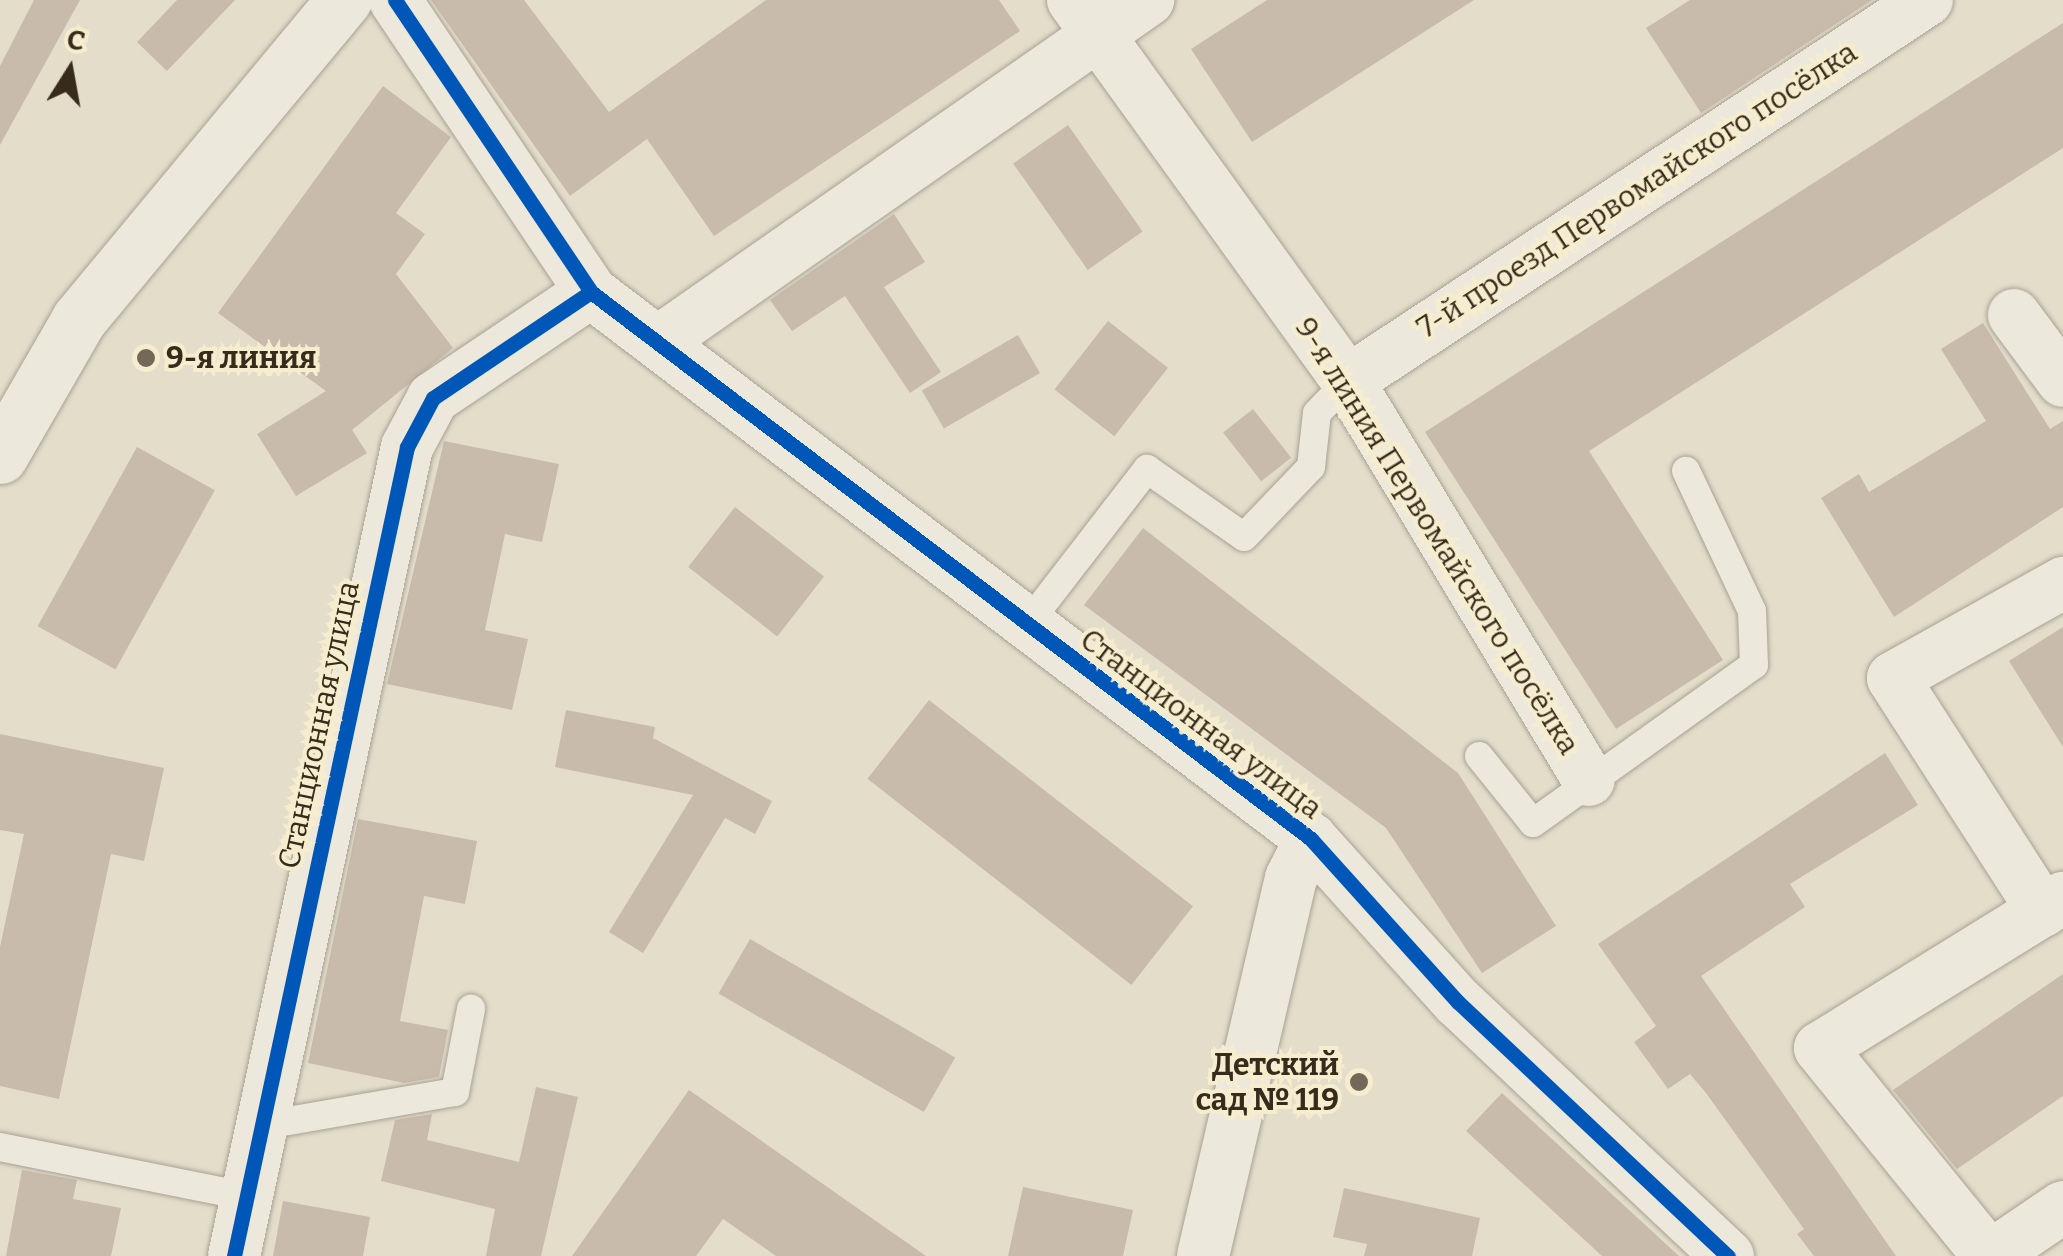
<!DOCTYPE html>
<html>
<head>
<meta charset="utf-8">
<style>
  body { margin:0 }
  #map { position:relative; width:2063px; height:1256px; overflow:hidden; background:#e4ddca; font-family:Bitter,serif }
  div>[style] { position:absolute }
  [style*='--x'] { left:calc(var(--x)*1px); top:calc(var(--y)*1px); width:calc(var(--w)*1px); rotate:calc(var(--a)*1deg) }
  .building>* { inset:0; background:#c8bbab; transform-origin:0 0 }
  .roads { filter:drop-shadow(0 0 2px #a9a294) drop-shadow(0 0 2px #a9a294) }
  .lane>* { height:28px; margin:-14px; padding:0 14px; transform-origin:14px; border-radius:14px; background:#ece8dc }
  .street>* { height:52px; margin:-26px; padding:0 26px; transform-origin:26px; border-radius:26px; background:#ece8dc }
  .secondary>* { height:55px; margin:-27.5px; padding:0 27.5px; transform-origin:27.5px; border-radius:27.5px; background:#ece8dc }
  .cycleway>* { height:15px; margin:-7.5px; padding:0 7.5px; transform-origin:7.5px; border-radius:7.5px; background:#0057b8 }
  .dots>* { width:28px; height:28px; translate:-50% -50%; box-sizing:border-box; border:5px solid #f6edcf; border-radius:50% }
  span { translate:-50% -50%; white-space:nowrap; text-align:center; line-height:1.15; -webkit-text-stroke:8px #f6edcf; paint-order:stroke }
  .street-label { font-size:30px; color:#372b1c }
  .poi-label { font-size:30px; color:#372b1c; font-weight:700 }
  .left { translate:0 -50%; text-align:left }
  .right { translate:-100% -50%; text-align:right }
  .north { position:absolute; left:20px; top:20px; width:100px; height:100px; -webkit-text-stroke:8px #f6edcf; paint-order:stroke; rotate:11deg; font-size:28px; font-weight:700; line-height:40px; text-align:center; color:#372b1c }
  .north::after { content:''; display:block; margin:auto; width:35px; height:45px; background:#372b1c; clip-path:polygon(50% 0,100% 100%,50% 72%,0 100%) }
</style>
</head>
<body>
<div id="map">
  <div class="building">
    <div style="clip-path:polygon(34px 0,80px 0,0 145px,0 66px)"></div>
    <div style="clip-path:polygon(177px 0,235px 0,167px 71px,137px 42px)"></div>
    <div style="clip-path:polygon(431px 0,524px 0,609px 112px,766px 0,999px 0,1020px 31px,714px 236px,647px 139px,570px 196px)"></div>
    <div style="clip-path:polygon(1267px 0,1474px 0,1252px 142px,1191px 49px)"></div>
    <div style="clip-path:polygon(1690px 0,1872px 0,1701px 113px,1646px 28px)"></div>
    <div style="clip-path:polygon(2063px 23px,2063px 148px,1589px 451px,1723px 660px,1616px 729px,1425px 432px)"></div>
    <div style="clip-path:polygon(383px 86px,451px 137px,396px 213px,425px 234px,396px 274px,453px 348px,352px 430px,367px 453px,296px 496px,257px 434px,326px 391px,218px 313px)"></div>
    <div style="left:1068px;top:125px;width:130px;height:67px;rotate:55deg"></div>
    <div style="clip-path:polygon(894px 214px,925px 262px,884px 287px,941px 372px,910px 393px,845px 296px,792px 331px,770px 300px)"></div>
    <div style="left:1108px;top:321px;width:76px;height:87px;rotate:38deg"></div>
    <div style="clip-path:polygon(1983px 323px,2050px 429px,2063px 421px,2063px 507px,1894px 617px,1821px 498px,1859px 474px,1869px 492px,1986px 421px,1941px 349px)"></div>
    <div style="left:1018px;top:335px;width:44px;height:111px;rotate:60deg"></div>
    <div style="left:1253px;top:409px;width:62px;height:38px;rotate:52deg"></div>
    <div style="clip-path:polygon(444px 441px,559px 464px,542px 542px,505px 534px,485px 630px,528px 639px,512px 710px,387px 684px)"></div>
    <div style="left:137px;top:447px;width:89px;height:205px;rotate:29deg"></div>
    <div style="left:735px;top:507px;width:113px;height:76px;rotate:38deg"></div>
    <div style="clip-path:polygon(1143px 528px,1458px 773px,1556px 926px,1482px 973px,1386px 828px,1084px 605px)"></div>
    <div style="clip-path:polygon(2063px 627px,2063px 747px,2009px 661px)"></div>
    <div style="left:929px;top:700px;width:335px;height:100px;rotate:38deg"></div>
    <div style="clip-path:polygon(566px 710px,655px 727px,653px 738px,772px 801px,755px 834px,725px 818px,643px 953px,609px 932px,693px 795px,555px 767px)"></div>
    <div style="clip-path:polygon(0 734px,164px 768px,144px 861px,111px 854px,59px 1099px,0 1086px,0 947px,24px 834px,0 830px)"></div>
    <div style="clip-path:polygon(1885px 753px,1918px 805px,1790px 884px,1805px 907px,1701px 976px,1896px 1256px,1814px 1256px,1797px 1234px,1804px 1229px,1706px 1093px,1690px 1074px,1668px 1089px,1634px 1042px,1656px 1026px,1598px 944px)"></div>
    <div style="clip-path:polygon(358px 819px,477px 841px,465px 904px,424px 896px,400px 1021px,448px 1030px,439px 1077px,404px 1083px,308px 1063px)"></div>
    <div style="left:750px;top:939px;width:237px;height:63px;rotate:30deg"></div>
    <div style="clip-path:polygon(2063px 974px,2063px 1096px,1957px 1169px,1893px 1090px)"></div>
    <div style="clip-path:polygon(536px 1087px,578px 1097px,541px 1256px,486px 1256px,495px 1209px,381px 1181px,395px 1120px,432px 1114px,427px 1140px,519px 1162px)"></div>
    <div style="clip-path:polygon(689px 1090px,833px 1191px,926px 1256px,776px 1256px,723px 1219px,696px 1256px,572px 1256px)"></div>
    <div style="clip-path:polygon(1502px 1093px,1679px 1256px,1602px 1256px,1466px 1131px)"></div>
    <div style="clip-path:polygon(22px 1170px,77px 1180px,73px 1199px,121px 1208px,111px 1256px,6px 1256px)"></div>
    <div style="clip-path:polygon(1023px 1187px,1133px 1210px,1123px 1256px,1008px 1256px)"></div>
    <div style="clip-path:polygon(1344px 1188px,1480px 1218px,1472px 1256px,1364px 1256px,1367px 1244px,1333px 1237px)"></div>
    <div style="clip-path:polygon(283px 1201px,370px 1217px,363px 1256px,273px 1256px)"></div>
  </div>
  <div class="roads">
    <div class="lane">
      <div style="--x:1025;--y:627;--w:200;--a:-52.3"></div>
      <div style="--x:1147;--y:469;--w:118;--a:35"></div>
      <div style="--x:1244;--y:537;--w:97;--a:-46.3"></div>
      <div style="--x:1311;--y:467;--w:54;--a:-83.7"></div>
      <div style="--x:1317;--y:413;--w:45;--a:-45.9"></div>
      <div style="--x:1479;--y:756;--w:86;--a:51.1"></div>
      <div style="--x:1533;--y:823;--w:272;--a:-35.6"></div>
      <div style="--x:1754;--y:665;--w:54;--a:-92.1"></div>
      <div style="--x:1752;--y:611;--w:155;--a:-115.2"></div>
      <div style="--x:260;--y:1126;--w:198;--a:-9.9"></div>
      <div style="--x:455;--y:1092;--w:85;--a:-79.1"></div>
      <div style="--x:0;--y:1147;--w:251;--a:11.3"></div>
    </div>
    <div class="street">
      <div style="--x:395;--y:0;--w:352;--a:56.1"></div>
      <div style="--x:591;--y:292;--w:904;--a:37.22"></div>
      <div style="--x:1311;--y:839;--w:219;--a:48"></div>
      <div style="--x:1458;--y:1002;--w:371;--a:43.3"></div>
      <div style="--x:1073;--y:0;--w:470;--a:54.2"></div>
      <div style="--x:1348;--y:381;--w:466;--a:58.9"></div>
      <div style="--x:2014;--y:315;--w:82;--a:53.4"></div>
      <div style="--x:658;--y:342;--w:598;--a:-34.91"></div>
      <div style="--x:1348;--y:381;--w:693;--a:-33.35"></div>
      <div style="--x:2043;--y:911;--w:277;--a:-122.8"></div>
      <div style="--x:1893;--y:678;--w:195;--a:-29.2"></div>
      <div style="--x:234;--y:1256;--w:827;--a:-77.93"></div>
      <div style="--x:407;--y:447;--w:55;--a:-62"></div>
      <div style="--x:433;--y:398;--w:190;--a:-33.9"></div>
      <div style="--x:1203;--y:1256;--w:388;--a:-76.9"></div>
      <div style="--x:1291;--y:878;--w:44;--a:-62.9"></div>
      <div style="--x:1989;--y:1256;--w:268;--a:-129.1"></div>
      <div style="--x:1820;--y:1048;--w:286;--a:-31.7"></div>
      <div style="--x:1991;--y:1256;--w:87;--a:-34.2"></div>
    </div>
    <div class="secondary">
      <div style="--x:0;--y:456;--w:158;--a:-60"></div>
      <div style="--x:79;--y:319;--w:415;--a:-50.3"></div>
    </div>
  </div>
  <div class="cycleway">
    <div style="--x:395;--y:0;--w:352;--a:56.1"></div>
    <div style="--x:591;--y:292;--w:904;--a:37.22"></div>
    <div style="--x:1311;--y:839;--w:219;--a:48"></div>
    <div style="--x:1458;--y:1002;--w:371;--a:43.3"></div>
    <div style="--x:234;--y:1256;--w:827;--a:-77.93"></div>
    <div style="--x:407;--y:447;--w:55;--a:-62"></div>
    <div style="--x:433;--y:398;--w:190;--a:-33.9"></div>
  </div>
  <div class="dots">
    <div style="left:146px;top:358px;background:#746959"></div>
    <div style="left:1359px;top:1082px;background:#746959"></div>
  </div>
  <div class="street-label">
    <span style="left:1637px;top:190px;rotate:-33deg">7-й проезд Первомайского посёлка</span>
    <span style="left:1437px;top:536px;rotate:58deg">9-я линия Первомайского посёлка</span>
    <span style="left:1201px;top:724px;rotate:37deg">Станционная улица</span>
    <span style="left:319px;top:725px;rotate:-78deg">Станционная улица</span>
  </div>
  <div class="poi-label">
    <span class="left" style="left:166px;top:358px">9-я линия</span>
    <span class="right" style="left:1339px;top:1082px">Детский<br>сад № 119</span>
  </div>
  <div class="north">С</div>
</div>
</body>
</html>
